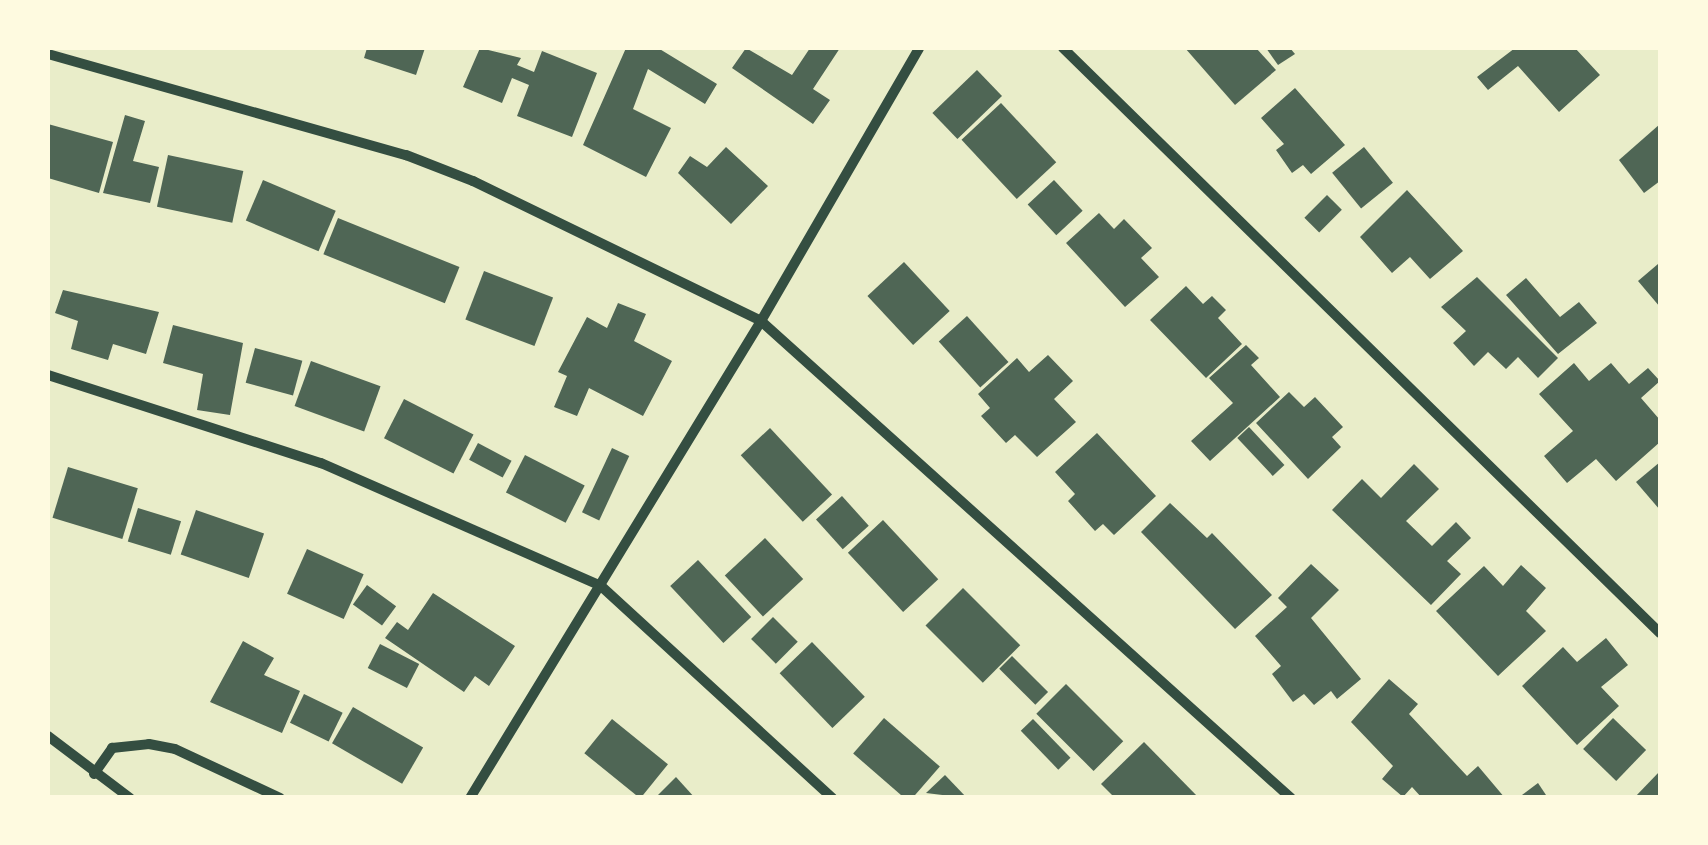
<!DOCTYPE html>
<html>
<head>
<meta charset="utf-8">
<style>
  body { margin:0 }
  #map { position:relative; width:1708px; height:845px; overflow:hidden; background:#e9edc9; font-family:Literata,serif }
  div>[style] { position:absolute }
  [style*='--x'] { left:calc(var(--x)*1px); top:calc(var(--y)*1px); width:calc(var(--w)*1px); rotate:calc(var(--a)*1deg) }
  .building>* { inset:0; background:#4f6655; transform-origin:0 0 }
  .minor>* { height:10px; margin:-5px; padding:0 5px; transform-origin:5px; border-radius:5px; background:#344e41 }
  span { translate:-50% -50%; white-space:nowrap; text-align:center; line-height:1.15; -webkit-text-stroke:9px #fefae0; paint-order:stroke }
  .frame { position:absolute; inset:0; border:50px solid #fefae0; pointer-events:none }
</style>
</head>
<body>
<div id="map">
  <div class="building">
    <div style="clip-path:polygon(367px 48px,425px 48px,416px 75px,364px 58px)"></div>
    <div style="clip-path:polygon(480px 48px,521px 58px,517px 65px,534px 72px,542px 51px,597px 73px,572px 137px,517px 116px,529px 85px,512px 78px,502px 103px,463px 87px)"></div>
    <div style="clip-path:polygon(626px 48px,658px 48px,717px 84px,705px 104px,648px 69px,633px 109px,671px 128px,646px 177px,583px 145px)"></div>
    <div style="clip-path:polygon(746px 48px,792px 75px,810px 48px,840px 48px,813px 89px,830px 100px,813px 124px,732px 68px)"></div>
    <div style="clip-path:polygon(1185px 48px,1256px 48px,1276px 70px,1235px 105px)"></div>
    <div style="clip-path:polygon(1266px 48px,1290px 48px,1295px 54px,1278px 65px)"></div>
    <div style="clip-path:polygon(1515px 48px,1575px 48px,1600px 75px,1559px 112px,1518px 66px,1488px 90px,1477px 77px)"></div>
    <div style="left:977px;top:70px;width:36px;height:62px;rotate:46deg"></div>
    <div style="clip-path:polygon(1295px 88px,1345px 145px,1311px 174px,1303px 165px,1292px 173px,1276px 150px,1284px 144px,1261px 118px)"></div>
    <div style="left:1001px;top:103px;width:81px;height:54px;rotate:47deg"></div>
    <div style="clip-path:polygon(125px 115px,145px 121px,133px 161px,159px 167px,150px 203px,103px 193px)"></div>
    <div style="clip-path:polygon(48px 124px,113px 142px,99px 193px,48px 178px)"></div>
    <div style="clip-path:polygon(1660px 124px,1660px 181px,1644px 193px,1619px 160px)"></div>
    <div style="clip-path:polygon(726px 147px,768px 186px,731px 224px,678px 173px,690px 156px,707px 167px)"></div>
    <div style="left:1364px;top:147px;width:46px;height:41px;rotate:51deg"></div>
    <div style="left:168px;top:155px;width:77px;height:53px;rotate:12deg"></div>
    <div style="left:263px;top:180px;width:79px;height:44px;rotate:23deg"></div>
    <div style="left:1054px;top:180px;width:42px;height:36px;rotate:47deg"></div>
    <div style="clip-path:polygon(1407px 190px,1463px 251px,1430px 279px,1410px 257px,1392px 273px,1360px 237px)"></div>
    <div style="left:1327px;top:195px;width:21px;height:32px;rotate:45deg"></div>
    <div style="clip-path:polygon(1099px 213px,1114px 229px,1124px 219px,1152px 248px,1141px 258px,1159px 277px,1125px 307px,1066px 243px)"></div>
    <div style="left:338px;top:218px;width:131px;height:39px;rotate:22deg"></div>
    <div style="left:904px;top:262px;width:67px;height:50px;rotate:47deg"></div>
    <div style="clip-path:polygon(1658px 264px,1660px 267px,1660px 307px,1638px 281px)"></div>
    <div style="left:484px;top:271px;width:74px;height:52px;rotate:21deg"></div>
    <div style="clip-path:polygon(1477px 277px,1558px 358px,1538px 378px,1518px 357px,1506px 369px,1488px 352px,1474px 366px,1453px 343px,1466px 331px,1441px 307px)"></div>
    <div style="clip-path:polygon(1526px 278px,1560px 317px,1579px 302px,1597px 323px,1558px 354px,1506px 295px)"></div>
    <div style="clip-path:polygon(1186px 286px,1203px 304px,1212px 296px,1226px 310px,1218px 318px,1242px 344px,1206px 378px,1150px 320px)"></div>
    <div style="clip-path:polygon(63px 290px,159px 312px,146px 354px,113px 344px,108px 360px,71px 349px,78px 321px,55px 313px)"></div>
    <div style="clip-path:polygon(618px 303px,646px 314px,634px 341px,672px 361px,643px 416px,589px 388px,577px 416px,554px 407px,567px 376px,558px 372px,587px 317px,607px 328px)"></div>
    <div style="left:967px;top:316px;width:62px;height:38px;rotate:48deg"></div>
    <div style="clip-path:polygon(173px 325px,243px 343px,230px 415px,197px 410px,203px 374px,163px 363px)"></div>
    <div style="clip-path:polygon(1246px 345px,1259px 358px,1251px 365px,1280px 397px,1210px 461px,1191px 441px,1233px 403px,1209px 378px)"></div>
    <div style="left:255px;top:348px;width:49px;height:36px;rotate:15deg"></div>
    <div style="clip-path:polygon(1048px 355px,1073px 381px,1054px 399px,1076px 422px,1037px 457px,1015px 435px,1006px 443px,981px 416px,990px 408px,978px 394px,1017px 358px,1029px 372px)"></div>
    <div style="left:311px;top:361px;width:74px;height:48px;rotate:20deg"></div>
    <div style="clip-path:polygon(1574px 363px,1589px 381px,1611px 363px,1629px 384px,1648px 368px,1660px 381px,1641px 398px,1660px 420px,1660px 442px,1616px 481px,1596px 459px,1567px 483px,1544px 456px,1573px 431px,1539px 394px)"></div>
    <div style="clip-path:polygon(1289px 392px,1304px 407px,1315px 397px,1343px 427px,1332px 437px,1341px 447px,1308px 479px,1256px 423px)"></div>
    <div style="left:404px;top:399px;width:78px;height:44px;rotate:27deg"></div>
    <div style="left:1249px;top:427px;width:52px;height:16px;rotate:47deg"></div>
    <div style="left:770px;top:428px;width:91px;height:40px;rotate:47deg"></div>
    <div style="clip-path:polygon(1097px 433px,1156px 496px,1114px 535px,1103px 524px,1095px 531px,1068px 501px,1075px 494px,1055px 472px)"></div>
    <div style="left:478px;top:443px;width:38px;height:19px;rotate:28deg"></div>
    <div style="left:612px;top:448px;width:19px;height:71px;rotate:25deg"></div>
    <div style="left:525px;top:455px;width:67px;height:42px;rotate:27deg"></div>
    <div style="clip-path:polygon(1660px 462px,1660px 510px,1636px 482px)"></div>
    <div style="clip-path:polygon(1414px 464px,1439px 489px,1406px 521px,1432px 546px,1456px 522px,1471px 538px,1447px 561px,1461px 574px,1431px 605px,1332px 510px,1362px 479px,1381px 498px)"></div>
    <div style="left:68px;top:467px;width:73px;height:53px;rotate:17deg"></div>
    <div style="left:842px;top:496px;width:40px;height:35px;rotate:48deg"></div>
    <div style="clip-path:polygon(1170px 503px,1207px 538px,1212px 533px,1272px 595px,1235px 629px,1141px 532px)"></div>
    <div style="left:138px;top:508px;width:45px;height:35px;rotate:17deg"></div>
    <div style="left:196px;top:510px;width:72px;height:47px;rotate:19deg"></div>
    <div style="left:883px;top:520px;width:81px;height:48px;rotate:47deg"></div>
    <div style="left:765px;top:538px;width:56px;height:55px;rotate:47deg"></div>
    <div style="left:307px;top:549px;width:62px;height:49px;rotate:24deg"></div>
    <div style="left:698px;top:560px;width:78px;height:38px;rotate:47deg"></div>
    <div style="clip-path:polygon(1311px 564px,1339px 590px,1311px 618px,1361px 679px,1337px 699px,1331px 691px,1314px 705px,1304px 694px,1293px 702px,1272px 674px,1281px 666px,1255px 636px,1287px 607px,1278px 598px)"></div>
    <div style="clip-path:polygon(1521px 565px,1546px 588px,1526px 611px,1546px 631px,1498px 676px,1436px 611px,1484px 566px,1503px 586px)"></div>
    <div style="left:367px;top:585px;width:36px;height:24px;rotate:36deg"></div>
    <div style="left:963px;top:588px;width:81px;height:53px;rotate:45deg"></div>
    <div style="clip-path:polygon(433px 593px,515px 646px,489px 686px,475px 676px,464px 692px,385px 638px,397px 622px,408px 630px)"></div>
    <div style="left:773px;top:617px;width:35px;height:31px;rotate:45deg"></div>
    <div style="clip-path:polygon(1606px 638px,1628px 665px,1601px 687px,1619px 706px,1577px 745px,1522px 686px,1563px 647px,1577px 662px)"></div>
    <div style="clip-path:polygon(243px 641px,274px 658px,264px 675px,300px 691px,282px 733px,210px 702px)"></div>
    <div style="left:812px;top:642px;width:76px;height:45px;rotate:46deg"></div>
    <div style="left:380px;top:644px;width:44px;height:27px;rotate:27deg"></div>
    <div style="left:1012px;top:656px;width:51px;height:18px;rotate:45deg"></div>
    <div style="clip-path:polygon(1389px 679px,1418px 704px,1409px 714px,1467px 776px,1478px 766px,1505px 798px,1422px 798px,1412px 787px,1403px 797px,1382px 779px,1393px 766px,1351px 722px)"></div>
    <div style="left:1066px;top:684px;width:81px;height:42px;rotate:45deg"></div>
    <div style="left:304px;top:694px;width:43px;height:32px;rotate:26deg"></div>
    <div style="left:353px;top:707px;width:81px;height:42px;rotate:30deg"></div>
    <div style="left:884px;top:718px;width:74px;height:47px;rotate:41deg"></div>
    <div style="left:1613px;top:718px;width:46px;height:43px;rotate:44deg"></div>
    <div style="left:612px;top:719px;width:72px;height:44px;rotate:39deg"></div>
    <div style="left:1033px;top:719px;width:54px;height:17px;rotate:46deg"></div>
    <div style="clip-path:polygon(1144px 742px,1199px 798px,1115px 798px,1101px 784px)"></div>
    <div style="clip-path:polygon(1660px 771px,1660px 798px,1634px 798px)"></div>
    <div style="clip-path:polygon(945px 775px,967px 798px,926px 793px)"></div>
    <div style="clip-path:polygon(676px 777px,695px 798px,655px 798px)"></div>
    <div style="clip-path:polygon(1538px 783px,1548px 798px,1518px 798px)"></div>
  </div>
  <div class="minor">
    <div style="--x:1063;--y:48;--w:836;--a:44.42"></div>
    <div style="--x:48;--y:54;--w:372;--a:15.8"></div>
    <div style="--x:406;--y:155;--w:72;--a:21.2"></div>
    <div style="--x:473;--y:181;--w:320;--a:25.9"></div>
    <div style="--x:761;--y:321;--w:713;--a:41.99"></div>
    <div style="--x:48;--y:375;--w:287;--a:17.9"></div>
    <div style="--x:321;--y:463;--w:306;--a:23.7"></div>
    <div style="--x:601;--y:586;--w:314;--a:42.5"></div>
    <div style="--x:48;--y:736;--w:103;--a:37.1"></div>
    <div style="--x:94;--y:774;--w:32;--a:-55"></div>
    <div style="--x:112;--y:748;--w:37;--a:-6"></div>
    <div style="--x:149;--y:744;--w:26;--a:11"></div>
    <div style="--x:175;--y:749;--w:116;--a:25"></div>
    <div style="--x:470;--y:798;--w:559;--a:-58.61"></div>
    <div style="--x:761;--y:321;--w:315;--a:-59.9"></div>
  </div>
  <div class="frame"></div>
</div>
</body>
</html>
